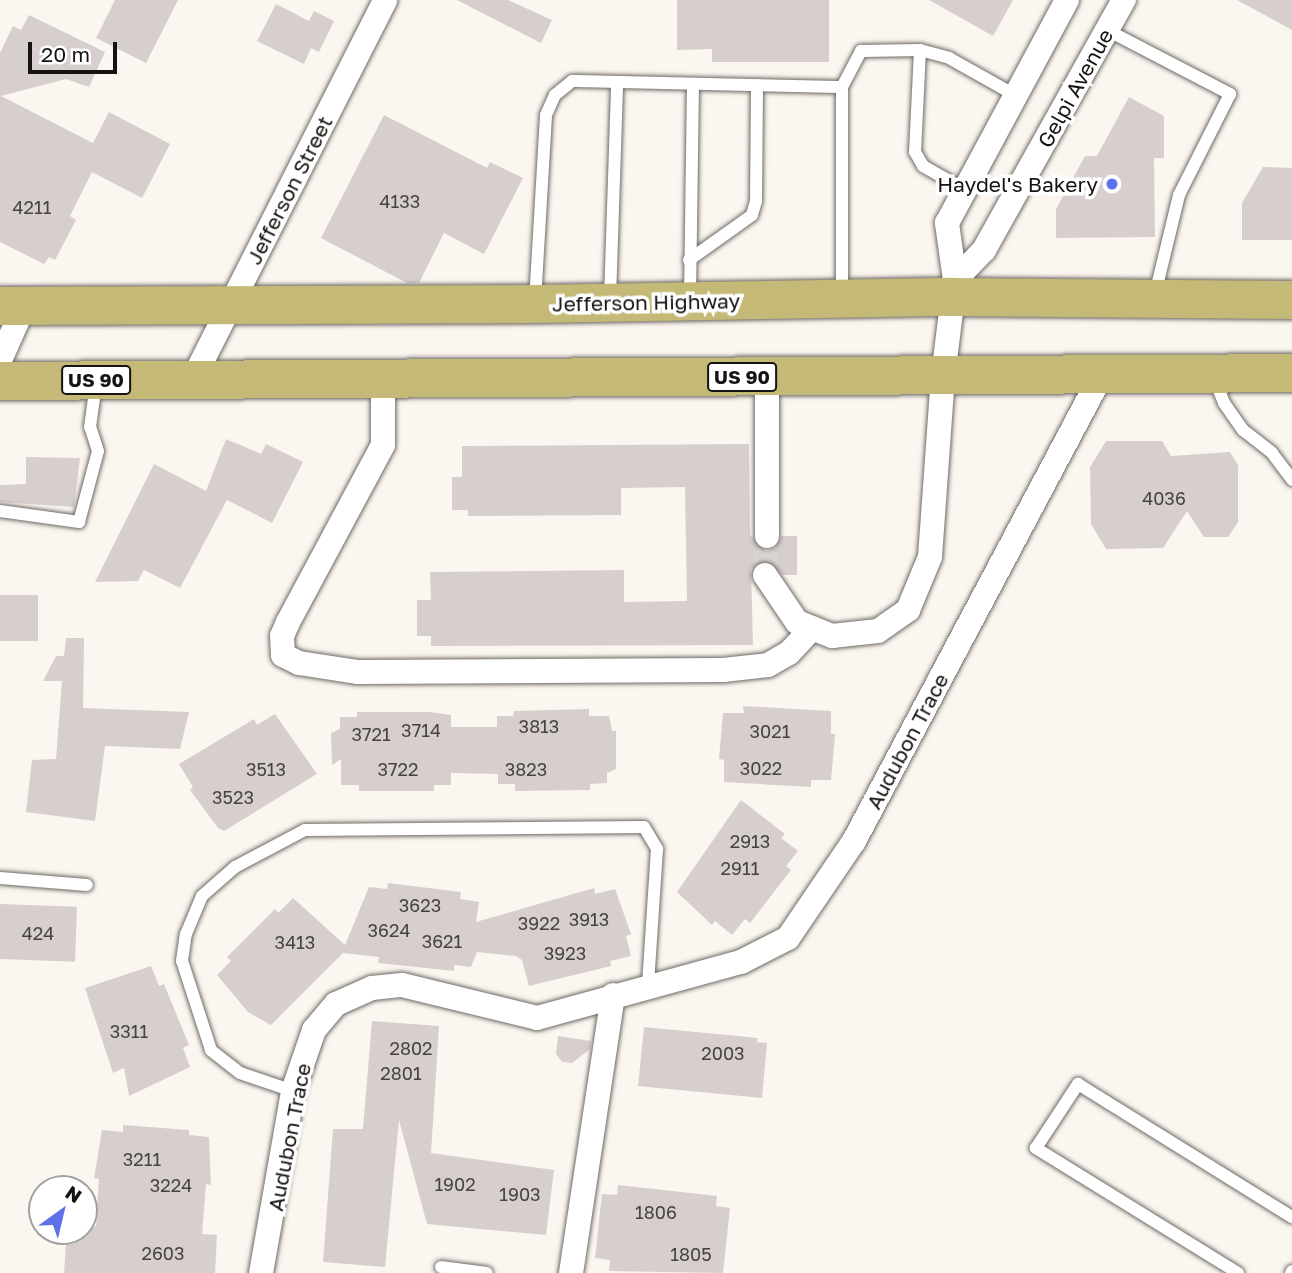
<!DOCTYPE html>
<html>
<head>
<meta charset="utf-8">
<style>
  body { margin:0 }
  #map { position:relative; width:1292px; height:1273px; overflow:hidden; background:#fbf6f0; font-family:"Golos Text",sans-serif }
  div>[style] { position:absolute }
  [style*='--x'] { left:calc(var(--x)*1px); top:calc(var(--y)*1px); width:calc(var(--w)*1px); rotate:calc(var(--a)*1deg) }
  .building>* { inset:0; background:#d7cfcd; transform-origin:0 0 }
  .street-tunnel>* { height:24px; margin-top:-12px; transform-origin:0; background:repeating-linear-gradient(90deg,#d9d4cf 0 24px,transparent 0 36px) }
  .roads { filter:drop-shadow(0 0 2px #6f6a65) drop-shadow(0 0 2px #6f6a65) }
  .lane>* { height:12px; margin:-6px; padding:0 6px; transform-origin:6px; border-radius:6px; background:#fff }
  .street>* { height:24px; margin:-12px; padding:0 12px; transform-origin:12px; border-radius:12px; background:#fff }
  .primary>* { height:38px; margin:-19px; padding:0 19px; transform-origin:19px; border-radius:19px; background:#c4b976 }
  .dots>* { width:19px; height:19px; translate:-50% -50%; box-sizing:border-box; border:4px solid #fff; border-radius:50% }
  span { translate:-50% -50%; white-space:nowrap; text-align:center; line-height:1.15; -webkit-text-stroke:7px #fff; paint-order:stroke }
  .number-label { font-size:18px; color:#464341 }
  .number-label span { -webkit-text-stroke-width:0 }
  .shield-label span { padding:2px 5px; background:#fff; border:2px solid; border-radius:5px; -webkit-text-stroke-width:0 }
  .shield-label { font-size:19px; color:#161412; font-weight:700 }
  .street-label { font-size:21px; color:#161412 }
  .poi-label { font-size:21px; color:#161412 }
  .right { translate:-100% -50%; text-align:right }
  .north { position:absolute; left:28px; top:1175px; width:70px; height:70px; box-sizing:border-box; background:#fff; border:2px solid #a2a1a0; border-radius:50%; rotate:34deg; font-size:19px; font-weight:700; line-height:28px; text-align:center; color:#161412 }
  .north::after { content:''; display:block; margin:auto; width:24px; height:32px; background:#5e71e8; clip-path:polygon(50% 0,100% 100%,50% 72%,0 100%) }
  .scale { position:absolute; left:28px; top:42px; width:89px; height:32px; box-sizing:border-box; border:4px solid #161412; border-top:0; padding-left:9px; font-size:21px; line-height:24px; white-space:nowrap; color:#161412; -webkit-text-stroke:5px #fff; paint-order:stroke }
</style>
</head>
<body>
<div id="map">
  <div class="building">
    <div style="clip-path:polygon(115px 0,178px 0,146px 63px,96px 38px)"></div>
    <div style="clip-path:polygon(457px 0,508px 0,552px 20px,541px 43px)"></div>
    <div style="clip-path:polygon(677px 0,829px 0,829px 62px,712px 62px,712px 49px,677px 50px)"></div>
    <div style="clip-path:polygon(929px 0,1013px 0,993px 36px)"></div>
    <div style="clip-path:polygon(1237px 0,1292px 0,1292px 30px)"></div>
    <div style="clip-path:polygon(276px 4px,309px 21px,314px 11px,334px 21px,319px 52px,311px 48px,304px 64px,257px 41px)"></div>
    <div style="clip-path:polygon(29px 15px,105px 52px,89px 87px,66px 79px,1px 96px,93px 143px,109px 112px,170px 144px,142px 198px,92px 172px,70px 216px,76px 220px,55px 260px,49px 257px,44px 264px,0 242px,0 53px,13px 26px,21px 30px)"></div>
    <div style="clip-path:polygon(1129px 97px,1164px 116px,1164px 158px,1154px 158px,1155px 237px,1056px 238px,1056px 209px,1085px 156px,1097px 156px)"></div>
    <div style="clip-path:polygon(384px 115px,487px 168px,490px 162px,523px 178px,484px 254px,444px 233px,419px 283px,407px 283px,321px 238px)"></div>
    <div style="clip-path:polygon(1263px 167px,1292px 168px,1292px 240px,1242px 240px,1242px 203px)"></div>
    <div style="clip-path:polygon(226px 439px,261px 454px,266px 444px,303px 462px,272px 523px,227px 500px,180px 588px,144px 570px,138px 581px,95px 582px,154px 464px,206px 491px)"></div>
    <div style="clip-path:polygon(1106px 441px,1162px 441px,1171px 456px,1230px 452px,1238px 465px,1238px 522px,1228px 537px,1204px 537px,1187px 511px,1163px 548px,1106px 549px,1091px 524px,1090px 467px)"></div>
    <div style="clip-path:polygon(749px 444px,750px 535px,766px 551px,775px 548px,782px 536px,797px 536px,797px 575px,783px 575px,765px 560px,751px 569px,753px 645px,431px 646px,431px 636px,417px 636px,417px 600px,431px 600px,430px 572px,624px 570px,624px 602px,687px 601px,685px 487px,621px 488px,621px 515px,468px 516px,468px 510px,452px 510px,452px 477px,462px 477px,462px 446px)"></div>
    <div style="clip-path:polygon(26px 457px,80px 458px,74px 507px,0 502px,0 485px,26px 484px)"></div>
    <div style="left:0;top:595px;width:38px;height:46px"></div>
    <div style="clip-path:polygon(66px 638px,84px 638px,83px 708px,189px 712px,180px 749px,105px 746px,95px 821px,26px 812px,32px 760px,56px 759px,62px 681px,43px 681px,56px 656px,64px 656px)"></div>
    <div style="clip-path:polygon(743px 706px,831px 711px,831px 734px,835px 734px,831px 780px,811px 780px,811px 787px,724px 782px,724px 760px,719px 759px,723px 713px,744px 713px)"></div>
    <div style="clip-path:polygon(589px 709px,589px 716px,609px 716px,612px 731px,616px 731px,616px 769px,607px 773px,607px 783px,590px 784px,590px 790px,515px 791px,515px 784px,498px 784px,498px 774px,451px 773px,451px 785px,434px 785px,434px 791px,359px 791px,359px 785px,341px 785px,341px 759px,332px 765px,331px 733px,340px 729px,340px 717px,357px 717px,357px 712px,430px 712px,451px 715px,451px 727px,497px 727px,497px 716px,513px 716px,514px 711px)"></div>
    <div style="clip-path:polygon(275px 714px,317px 774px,224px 831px,218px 828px,190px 790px,193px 787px,179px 764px,254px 719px,257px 725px)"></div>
    <div style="clip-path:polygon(741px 800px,785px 834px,781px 838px,798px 851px,786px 866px,791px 870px,750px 923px,745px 919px,732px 935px,715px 921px,712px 925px,677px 892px)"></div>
    <div style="clip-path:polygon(388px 883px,461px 892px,460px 899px,479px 902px,476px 922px,594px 888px,595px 894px,615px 889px,631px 934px,626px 936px,631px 956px,610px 961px,611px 966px,529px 986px,522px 960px,516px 956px,477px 952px,471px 967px,454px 965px,454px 971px,378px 963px,379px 957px,343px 953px,271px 1025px,248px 1012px,217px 975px,231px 961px,227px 957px,275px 909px,278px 913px,293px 898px,345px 945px,369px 887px,387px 889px)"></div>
    <div style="left:0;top:904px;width:77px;height:55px;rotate:2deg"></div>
    <div style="clip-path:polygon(151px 966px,159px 986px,164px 984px,189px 1045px,183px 1048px,190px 1067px,129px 1096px,124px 1068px,113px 1073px,85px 988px)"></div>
    <div style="clip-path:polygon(372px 1021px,439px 1026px,431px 1153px,554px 1170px,546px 1235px,427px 1224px,399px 1120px,385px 1267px,323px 1262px,333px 1129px,363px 1129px)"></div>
    <div style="clip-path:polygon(644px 1027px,758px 1038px,757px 1042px,767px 1043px,762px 1098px,638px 1086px)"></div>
    <div style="clip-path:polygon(558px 1036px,591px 1041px,590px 1049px,572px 1063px,562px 1062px,556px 1054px)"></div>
    <div style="clip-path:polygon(123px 1125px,189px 1130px,189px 1135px,209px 1137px,211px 1185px,206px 1184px,202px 1234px,217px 1235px,215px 1273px,64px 1273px,67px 1231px,96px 1226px,99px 1179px,94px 1178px,102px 1130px,123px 1132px)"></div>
    <div style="clip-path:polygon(618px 1185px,717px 1196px,716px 1206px,730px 1208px,723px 1273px,609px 1271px,610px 1260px,595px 1258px,602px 1194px,617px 1195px)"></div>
  </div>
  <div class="street-tunnel">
    <div style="--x:765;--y:575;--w:39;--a:-87"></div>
  </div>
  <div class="roads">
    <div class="lane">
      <div style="--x:1107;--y:30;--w:139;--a:27.5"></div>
      <div style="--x:1230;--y:94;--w:113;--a:116.8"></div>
      <div style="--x:1179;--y:195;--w:102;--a:103.6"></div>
      <div style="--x:920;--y:50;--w:102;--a:92.8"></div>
      <div style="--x:915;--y:152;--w:16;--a:60"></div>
      <div style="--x:923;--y:166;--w:48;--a:29.7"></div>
      <div style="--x:689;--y:260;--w:77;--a:-35.5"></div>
      <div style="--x:752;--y:215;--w:15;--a:-74"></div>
      <div style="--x:756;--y:201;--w:116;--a:-89.5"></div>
      <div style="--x:842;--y:295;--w:208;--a:-90"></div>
      <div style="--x:842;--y:87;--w:41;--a:-62.2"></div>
      <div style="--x:861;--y:51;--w:59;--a:-1"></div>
      <div style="--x:920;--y:50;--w:30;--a:15"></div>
      <div style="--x:949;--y:58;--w:76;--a:29.3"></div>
      <div style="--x:690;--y:298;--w:214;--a:-89.2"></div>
      <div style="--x:610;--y:299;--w:216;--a:-88.1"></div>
      <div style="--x:535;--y:301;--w:186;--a:-86.6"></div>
      <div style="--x:546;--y:115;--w:22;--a:-66"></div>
      <div style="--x:555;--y:95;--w:22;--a:-39"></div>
      <div style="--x:572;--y:81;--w:270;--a:1.3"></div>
      <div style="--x:1214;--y:377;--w:28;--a:69"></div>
      <div style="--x:1224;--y:403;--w:33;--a:55"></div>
      <div style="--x:1243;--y:430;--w:37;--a:38"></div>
      <div style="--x:1272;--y:453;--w:34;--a:53"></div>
      <div style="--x:0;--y:511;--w:80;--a:7.9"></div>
      <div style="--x:79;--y:522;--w:73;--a:-75"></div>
      <div style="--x:98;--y:451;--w:25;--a:-108"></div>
      <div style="--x:90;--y:427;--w:43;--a:-82.1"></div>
      <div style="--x:0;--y:878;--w:87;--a:4.6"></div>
      <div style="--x:293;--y:1091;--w:56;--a:-161.2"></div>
      <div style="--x:240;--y:1073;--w:37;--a:-142"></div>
      <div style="--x:211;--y:1050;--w:94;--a:-108"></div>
      <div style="--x:182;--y:961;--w:27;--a:-82"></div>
      <div style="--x:186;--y:934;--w:41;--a:-67.2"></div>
      <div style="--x:202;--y:896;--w:44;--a:-41.3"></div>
      <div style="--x:235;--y:867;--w:79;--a:-27.9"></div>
      <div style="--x:305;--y:830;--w:339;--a:-0.5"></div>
      <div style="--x:644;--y:827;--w:26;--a:59"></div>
      <div style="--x:657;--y:849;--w:137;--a:93.8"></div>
      <div style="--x:441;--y:1267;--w:46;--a:7.4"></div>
      <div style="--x:1238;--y:1273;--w:238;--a:-148.3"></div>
      <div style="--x:1036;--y:1148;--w:77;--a:-56.7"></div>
      <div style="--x:1078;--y:1084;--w:252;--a:31.9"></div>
      <div style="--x:1291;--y:1273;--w:2;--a:-63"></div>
    </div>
    <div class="street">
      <div style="--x:955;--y:280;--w:42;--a:-46"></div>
      <div style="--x:984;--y:250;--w:287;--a:-60.8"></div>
      <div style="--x:0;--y:360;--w:59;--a:-66"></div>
      <div style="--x:767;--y:377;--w:159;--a:90"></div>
      <div style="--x:383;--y:380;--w:65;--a:90"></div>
      <div style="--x:383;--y:445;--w:201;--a:118.2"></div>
      <div style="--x:288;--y:622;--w:15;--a:113"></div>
      <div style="--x:282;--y:636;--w:19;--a:87"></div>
      <div style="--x:283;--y:655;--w:18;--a:27"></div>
      <div style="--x:299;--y:663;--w:60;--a:8.7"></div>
      <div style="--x:358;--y:672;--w:365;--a:-0.3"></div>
      <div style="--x:723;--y:670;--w:45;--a:-6.3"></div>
      <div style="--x:768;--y:665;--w:24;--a:-30"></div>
      <div style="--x:789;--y:653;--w:34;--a:-47"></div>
      <div style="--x:192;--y:381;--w:427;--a:-63.1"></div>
      <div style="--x:765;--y:575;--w:57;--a:55.8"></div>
      <div style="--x:797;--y:622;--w:38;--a:22"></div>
      <div style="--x:832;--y:636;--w:46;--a:-6.2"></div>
      <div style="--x:878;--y:631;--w:37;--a:-35"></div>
      <div style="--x:908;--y:610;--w:57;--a:-67.5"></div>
      <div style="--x:930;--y:557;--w:181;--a:-85.9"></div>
      <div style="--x:943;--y:376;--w:97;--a:-82.9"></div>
      <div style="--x:955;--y:280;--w:58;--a:-98"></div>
      <div style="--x:947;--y:223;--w:253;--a:-61.7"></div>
      <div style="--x:261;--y:1273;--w:185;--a:-80"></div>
      <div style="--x:293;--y:1091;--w:65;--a:-71"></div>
      <div style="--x:314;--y:1030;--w:34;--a:-50"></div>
      <div style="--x:336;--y:1004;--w:39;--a:-24"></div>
      <div style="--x:372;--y:988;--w:30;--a:-6"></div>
      <div style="--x:402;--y:985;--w:139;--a:13.7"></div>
      <div style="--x:537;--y:1018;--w:212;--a:-15.4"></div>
      <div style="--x:741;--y:962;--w:53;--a:-27.1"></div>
      <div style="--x:788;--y:938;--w:117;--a:-55.8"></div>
      <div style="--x:854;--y:841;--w:529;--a:-62.03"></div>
      <div style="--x:571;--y:1273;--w:281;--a:-81.4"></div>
    </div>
    <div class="primary">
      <div style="--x:0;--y:306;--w:535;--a:-0.21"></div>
      <div style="--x:535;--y:304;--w:417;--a:-1"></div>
      <div style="--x:952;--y:297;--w:340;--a:0.5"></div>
      <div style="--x:0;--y:381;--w:1292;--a:-0.35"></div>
    </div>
  </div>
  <div class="dots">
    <div style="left:1112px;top:184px;background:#5e71e8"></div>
  </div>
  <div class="number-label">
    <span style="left:400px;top:201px">4133</span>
    <span style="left:32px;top:207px">4211</span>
    <span style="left:1164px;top:498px">4036</span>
    <span style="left:539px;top:726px">3813</span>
    <span style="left:421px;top:730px">3714</span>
    <span style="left:770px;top:731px">3021</span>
    <span style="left:371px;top:734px">3721</span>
    <span style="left:761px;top:768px">3022</span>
    <span style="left:266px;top:769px">3513</span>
    <span style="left:398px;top:769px">3722</span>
    <span style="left:526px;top:769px">3823</span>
    <span style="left:233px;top:797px">3523</span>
    <span style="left:750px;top:841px">2913</span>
    <span style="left:740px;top:868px">2911</span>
    <span style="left:420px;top:905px">3623</span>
    <span style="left:589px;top:919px">3913</span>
    <span style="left:539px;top:923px">3922</span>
    <span style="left:389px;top:930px">3624</span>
    <span style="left:38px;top:933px">424</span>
    <span style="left:442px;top:941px">3621</span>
    <span style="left:295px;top:942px">3413</span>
    <span style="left:565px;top:953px">3923</span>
    <span style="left:129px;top:1031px">3311</span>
    <span style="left:411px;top:1048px">2802</span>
    <span style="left:723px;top:1053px">2003</span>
    <span style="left:401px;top:1073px">2801</span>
    <span style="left:142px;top:1159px">3211</span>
    <span style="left:455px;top:1184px">1902</span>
    <span style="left:171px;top:1185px">3224</span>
    <span style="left:520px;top:1194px">1903</span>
    <span style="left:656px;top:1212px">1806</span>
    <span style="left:163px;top:1253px">2603</span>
    <span style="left:691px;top:1254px">1805</span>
  </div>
  <div class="shield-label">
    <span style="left:742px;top:377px">US 90</span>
    <span style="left:96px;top:380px">US 90</span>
  </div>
  <div class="street-label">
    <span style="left:1075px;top:88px;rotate:-61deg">Gelpi Avenue</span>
    <span style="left:289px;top:190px;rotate:-63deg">Jefferson Street</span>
    <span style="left:646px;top:302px;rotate:-1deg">Jefferson Highway</span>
    <span style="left:907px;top:741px;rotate:-62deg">Audubon Trace</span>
    <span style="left:289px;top:1137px;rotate:-79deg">Audubon Trace</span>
  </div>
  <div class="poi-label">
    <span class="right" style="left:1098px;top:184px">Haydel's Bakery</span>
  </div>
  <div class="north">N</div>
  <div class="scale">20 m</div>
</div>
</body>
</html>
